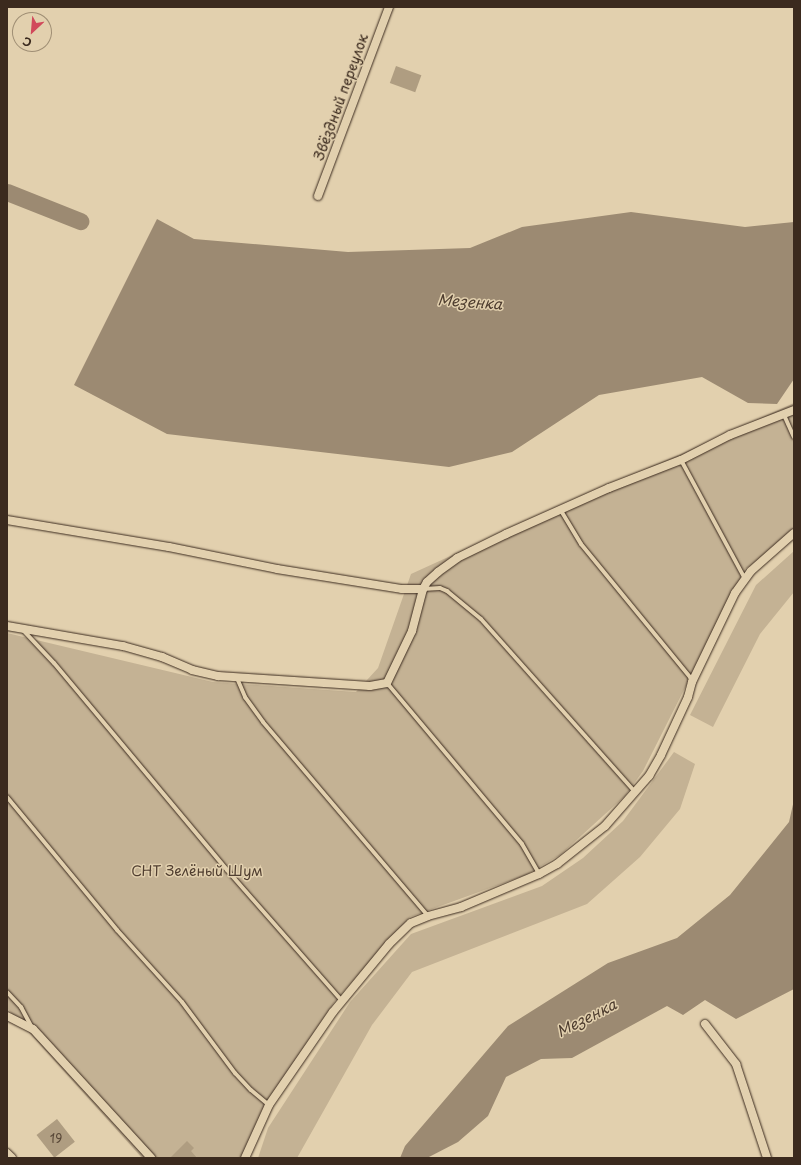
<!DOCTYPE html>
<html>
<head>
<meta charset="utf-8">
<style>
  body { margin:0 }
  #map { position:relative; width:801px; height:1165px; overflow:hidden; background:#e2d0ae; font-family:"Playpen Sans",sans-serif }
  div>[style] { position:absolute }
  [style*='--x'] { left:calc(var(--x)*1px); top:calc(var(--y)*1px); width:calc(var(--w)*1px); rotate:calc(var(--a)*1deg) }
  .green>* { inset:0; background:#c4b294 }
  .water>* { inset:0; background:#9c8a72 }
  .river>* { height:17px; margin:-8.5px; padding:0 8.5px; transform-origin:8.5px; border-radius:8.5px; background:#9c8a72 }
  .building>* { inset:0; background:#af9d81; transform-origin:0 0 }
  .roads { filter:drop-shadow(0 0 1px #3b2a1e) drop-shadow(0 0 1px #3b2a1e) }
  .service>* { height:4px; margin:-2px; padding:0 2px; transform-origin:2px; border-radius:2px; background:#e2d0ae }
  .minor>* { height:8px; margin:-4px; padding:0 4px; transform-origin:4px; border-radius:4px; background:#e2d0ae }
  span { translate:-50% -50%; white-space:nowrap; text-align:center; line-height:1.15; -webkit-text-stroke:3px #e2d0ae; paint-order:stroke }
  .number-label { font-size:12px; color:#584737 }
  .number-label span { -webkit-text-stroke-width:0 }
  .street-label { font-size:14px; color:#3b2a1e }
  .park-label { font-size:14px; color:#503e30 }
  .water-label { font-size:15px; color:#4e3d2f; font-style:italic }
  .frame { position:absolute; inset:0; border:8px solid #3b2a1e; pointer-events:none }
  .north { position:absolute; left:12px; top:12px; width:40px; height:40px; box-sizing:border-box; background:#e2d0ae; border:1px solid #9f8e74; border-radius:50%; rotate:206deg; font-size:11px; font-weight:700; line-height:16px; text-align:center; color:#3b2a1e }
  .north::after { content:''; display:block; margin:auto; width:14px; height:18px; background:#d1495b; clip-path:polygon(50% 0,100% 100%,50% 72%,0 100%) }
</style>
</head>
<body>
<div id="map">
  <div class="green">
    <div style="clip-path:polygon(794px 403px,794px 535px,745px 569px,643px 771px,625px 796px,560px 855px,526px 875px,410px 917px,335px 1001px,262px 1110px,244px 1158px,142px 1158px,7px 1008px,7px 633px,213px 682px,356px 692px,378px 668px,411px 574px,579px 497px,681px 454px)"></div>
    <div style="clip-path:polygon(794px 551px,794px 592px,760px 634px,713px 727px,690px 715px,756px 585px)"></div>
    <div style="clip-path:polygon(674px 752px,695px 764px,680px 809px,640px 857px,587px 904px,412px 972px,372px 1025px,297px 1158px,258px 1158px,268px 1128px,350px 1002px,411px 934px,542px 886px,583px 858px,623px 821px)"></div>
  </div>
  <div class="water">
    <div style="clip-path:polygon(631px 212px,745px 227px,794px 222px,794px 379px,777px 404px,748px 403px,702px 377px,599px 395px,512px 452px,449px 467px,167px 434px,74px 385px,157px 219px,194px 239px,348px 252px,470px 248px,522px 227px)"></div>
    <div style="clip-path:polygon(794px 800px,794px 989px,736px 1019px,705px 1000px,683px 1015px,667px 1006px,572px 1058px,541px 1059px,506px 1077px,488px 1116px,458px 1142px,427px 1158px,400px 1158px,405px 1146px,508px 1026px,608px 963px,677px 938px,730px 895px,789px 822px)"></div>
  </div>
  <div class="river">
    <div style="--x:7;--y:192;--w:79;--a:21.7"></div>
  </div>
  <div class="building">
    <div style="left:396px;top:66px;width:27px;height:18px;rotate:20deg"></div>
    <div style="left:57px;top:1119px;width:29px;height:26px;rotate:52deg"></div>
    <div style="clip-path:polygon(187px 1141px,194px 1148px,191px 1151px,197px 1158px,170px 1158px)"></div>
  </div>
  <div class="roads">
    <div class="service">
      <div style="--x:784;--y:415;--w:24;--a:66"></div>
      <div style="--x:681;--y:460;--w:135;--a:61.7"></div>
      <div style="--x:560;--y:509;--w:41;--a:59"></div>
      <div style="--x:581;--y:544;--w:172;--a:50.7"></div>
      <div style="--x:690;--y:677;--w:4;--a:63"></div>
      <div style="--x:423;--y:589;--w:17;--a:-3"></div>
      <div style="--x:440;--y:588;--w:8;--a:23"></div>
      <div style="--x:447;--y:591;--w:44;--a:39.5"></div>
      <div style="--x:481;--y:619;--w:232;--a:48.3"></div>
      <div style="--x:23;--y:630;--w:45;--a:46.8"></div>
      <div style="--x:54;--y:663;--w:270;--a:50.1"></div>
      <div style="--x:227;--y:870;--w:174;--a:48.7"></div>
      <div style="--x:237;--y:678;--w:21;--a:67"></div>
      <div style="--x:245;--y:697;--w:31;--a:54"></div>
      <div style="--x:263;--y:722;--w:255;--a:49.6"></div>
      <div style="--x:387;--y:683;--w:210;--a:50"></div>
      <div style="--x:522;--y:844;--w:34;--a:60"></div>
      <div style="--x:7;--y:797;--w:173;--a:50.4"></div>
      <div style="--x:117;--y:930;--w:97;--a:47.9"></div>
      <div style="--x:182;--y:1002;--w:89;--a:53.3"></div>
      <div style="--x:235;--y:1073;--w:23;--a:47"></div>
      <div style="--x:251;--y:1090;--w:23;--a:40"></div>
      <div style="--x:7;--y:992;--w:21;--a:47"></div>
      <div style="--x:21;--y:1007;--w:21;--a:62"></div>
    </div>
    <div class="minor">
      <div style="--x:318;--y:196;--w:202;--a:-69.4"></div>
      <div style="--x:7;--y:520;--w:164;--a:9.5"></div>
      <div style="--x:169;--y:547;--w:110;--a:11.5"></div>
      <div style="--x:277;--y:569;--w:127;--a:9.1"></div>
      <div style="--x:402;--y:589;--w:21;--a:0"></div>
      <div style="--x:423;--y:589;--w:8;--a:-60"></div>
      <div style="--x:427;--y:582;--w:15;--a:-42"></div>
      <div style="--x:438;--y:572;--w:24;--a:-36"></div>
      <div style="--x:457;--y:558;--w:55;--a:-26.1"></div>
      <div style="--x:506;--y:534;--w:113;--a:-24.1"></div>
      <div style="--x:609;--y:488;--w:77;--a:-21.3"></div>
      <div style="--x:681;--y:460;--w:55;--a:-27"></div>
      <div style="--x:730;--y:435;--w:69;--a:-21.3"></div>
      <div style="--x:7;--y:626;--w:118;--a:9.8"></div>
      <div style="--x:123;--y:646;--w:41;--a:15.8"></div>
      <div style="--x:162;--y:657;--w:33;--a:23"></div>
      <div style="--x:192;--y:670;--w:27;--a:13"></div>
      <div style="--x:218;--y:676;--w:152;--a:3.8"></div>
      <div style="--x:370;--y:686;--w:17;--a:-10"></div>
      <div style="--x:387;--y:683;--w:58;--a:-64.3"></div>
      <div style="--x:412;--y:631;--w:43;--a:-75.3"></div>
      <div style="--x:7;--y:1016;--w:29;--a:27"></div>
      <div style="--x:33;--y:1029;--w:175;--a:47.5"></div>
      <div style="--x:705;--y:1024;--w:51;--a:52.2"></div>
      <div style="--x:736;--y:1064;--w:99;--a:71.7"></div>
      <div style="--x:7;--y:1153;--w:7;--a:45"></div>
      <div style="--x:245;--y:1158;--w:58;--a:-65.6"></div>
      <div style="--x:269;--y:1105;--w:113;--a:-55.5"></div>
      <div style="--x:333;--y:1012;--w:88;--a:-50.5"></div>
      <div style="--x:389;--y:944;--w:30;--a:-44"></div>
      <div style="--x:411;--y:923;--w:18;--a:-22"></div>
      <div style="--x:428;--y:916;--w:34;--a:-15"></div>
      <div style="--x:461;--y:907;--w:85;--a:-22.9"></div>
      <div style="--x:539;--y:874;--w:21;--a:-29"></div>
      <div style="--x:557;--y:864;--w:61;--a:-38.4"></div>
      <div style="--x:605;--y:826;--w:67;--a:-48.7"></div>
      <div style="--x:649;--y:776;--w:24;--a:-60"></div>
      <div style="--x:661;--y:755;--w:64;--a:-65"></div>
      <div style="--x:688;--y:697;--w:16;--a:-75"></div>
      <div style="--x:692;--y:682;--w:99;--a:-64.2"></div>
      <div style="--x:735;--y:593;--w:27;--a:-54"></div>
      <div style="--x:751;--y:571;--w:57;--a:-41.5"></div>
    </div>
  </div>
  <div class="number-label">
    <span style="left:56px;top:1139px">19</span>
  </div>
  <div class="street-label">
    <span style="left:341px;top:97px;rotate:-70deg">Звёздный переулок</span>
  </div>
  <div class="park-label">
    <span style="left:197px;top:871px">СНТ Зелёный Шум</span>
  </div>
  <div class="water-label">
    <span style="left:470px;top:301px;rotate:4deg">Мезенка</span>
    <span style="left:586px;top:1017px;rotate:-27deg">Мезенка</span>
  </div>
  <div class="frame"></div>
  <div class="north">С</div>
</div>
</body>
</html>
